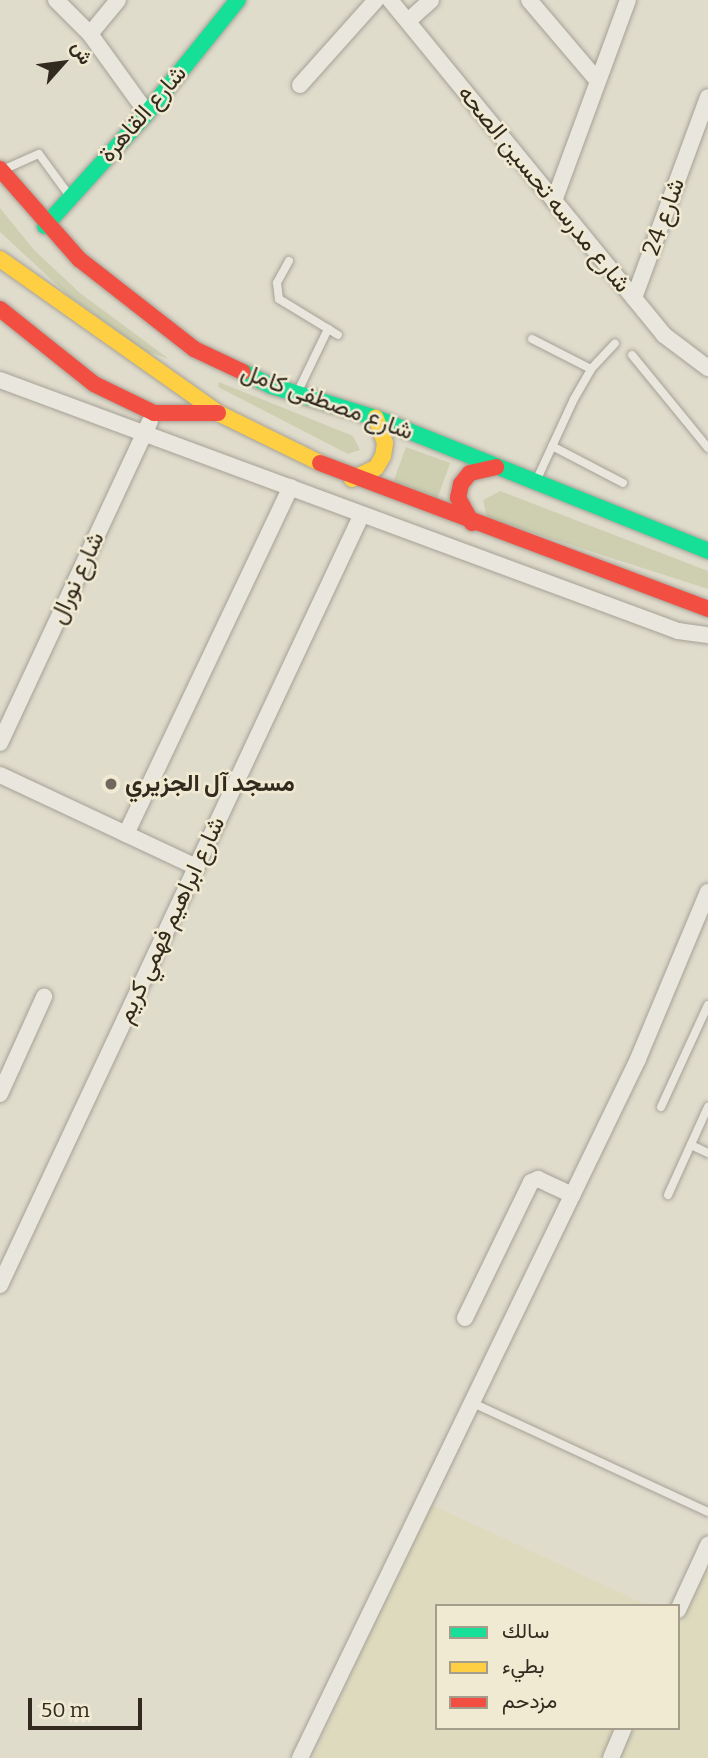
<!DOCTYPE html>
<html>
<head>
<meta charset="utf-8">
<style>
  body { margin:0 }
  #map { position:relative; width:708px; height:1758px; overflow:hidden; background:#e0dccc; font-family:Bitter,Vazirmatn,serif }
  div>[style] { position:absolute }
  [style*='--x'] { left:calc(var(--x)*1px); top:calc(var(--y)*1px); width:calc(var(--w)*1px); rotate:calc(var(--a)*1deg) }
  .farmland>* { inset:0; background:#dedabe }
  .green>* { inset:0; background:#cdcfb0; transform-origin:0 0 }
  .roads { filter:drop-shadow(0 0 2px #a5a196) drop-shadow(0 0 2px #a5a196) }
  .lane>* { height:8px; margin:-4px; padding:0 4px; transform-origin:4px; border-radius:4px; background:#e8e6dd }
  .street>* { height:16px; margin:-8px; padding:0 8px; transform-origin:8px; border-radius:8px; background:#e8e6dd }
  .fast>* { height:16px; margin:-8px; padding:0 8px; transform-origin:8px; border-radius:8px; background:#16e098 }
  .slow>* { height:16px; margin:-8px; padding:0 8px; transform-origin:8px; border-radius:8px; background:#ffcf43 }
  .jam>* { height:16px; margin:-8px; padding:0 8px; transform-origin:8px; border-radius:8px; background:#f24e42 }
  .dots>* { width:19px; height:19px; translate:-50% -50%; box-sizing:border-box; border:4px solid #f1ead3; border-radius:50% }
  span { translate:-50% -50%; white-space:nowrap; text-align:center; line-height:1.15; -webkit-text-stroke:5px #f1ead3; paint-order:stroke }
  .street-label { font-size:24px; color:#332a1f }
  .poi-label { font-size:24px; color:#332a1f; font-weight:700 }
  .left { translate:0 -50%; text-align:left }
  .legend { position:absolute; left:435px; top:1604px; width:245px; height:126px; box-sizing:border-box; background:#f1ead3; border:2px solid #a59d8b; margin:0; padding:9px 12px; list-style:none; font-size:21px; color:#332a1f }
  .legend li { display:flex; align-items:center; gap:14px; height:35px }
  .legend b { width:35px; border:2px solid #a59d8b }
  .north { position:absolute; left:28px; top:28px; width:70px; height:70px; -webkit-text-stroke:5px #f1ead3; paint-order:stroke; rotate:62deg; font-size:19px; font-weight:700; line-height:28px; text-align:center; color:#332a1f }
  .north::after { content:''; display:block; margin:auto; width:24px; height:32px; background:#332a1f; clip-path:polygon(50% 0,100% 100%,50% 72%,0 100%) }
  .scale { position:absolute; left:28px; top:1698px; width:114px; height:32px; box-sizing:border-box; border:4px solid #332a1f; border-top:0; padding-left:9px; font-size:21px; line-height:24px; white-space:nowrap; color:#332a1f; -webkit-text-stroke:5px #f1ead3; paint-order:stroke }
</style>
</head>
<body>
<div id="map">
  <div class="farmland">
    <div style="clip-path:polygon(430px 1504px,649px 1606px,437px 1606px,437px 1728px,678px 1728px,678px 1619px,708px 1563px,708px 1758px,313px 1758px)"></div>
  </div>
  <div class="green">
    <div style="clip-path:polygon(0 208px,34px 250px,80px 293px,169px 359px,145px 351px,68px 295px,0 232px)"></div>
    <div style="clip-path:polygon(219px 382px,353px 436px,360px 450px,348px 454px,218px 387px)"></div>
    <div style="left:406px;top:447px;width:47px;height:39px;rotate:20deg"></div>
    <div style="clip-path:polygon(500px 491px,708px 571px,708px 589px,487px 518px,483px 500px)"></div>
  </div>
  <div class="roads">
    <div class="lane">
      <div style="--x:5;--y:169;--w:37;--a:-24"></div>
      <div style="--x:39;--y:154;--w:51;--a:53.8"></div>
      <div style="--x:289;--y:261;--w:25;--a:119"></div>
      <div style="--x:277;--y:283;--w:16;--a:83"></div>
      <div style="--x:279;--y:299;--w:69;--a:31.4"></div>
      <div style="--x:532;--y:339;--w:66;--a:27"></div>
      <div style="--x:632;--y:355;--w:120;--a:50.7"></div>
      <div style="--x:299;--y:389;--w:67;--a:-64.2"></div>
      <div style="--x:552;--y:446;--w:80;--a:27.5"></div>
      <div style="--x:537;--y:479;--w:88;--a:-65.2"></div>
      <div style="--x:574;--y:399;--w:34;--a:-60"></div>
      <div style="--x:591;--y:369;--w:35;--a:-47"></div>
      <div style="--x:661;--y:1107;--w:112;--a:-65.3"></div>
      <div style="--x:691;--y:1145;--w:19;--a:25"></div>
      <div style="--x:668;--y:1195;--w:97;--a:-65.6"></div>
      <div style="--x:473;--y:1403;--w:259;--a:24.9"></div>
    </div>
    <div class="street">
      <div style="--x:56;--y:0;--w:48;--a:45"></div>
      <div style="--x:90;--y:34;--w:97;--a:54.2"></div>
      <div style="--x:390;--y:0;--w:433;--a:50.7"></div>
      <div style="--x:664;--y:335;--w:55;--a:36.9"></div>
      <div style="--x:529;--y:0;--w:106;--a:49.6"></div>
      <div style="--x:408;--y:21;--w:31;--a:-42"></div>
      <div style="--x:90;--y:34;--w:44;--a:-50.5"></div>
      <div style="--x:300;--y:85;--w:114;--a:-48.2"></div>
      <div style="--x:554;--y:201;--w:214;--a:-69.8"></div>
      <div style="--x:634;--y:298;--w:214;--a:-69.8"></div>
      <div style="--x:0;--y:380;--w:723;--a:20.31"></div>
      <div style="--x:678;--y:631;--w:30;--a:8"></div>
      <div style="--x:0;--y:743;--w:354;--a:-65"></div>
      <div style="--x:0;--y:775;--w:217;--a:25.1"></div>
      <div style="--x:126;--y:834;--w:384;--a:-64.6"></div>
      <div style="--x:0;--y:1094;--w:107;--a:-65.6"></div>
      <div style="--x:0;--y:1285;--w:850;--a:-64.85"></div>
      <div style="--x:465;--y:1318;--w:151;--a:-64.1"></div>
      <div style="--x:531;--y:1182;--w:8;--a:-23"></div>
      <div style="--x:538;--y:1179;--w:38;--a:25"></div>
      <div style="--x:678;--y:1610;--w:72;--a:-65.2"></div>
      <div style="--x:300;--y:1758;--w:776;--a:-64.19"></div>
      <div style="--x:638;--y:1059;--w:181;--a:-67.3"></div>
      <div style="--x:611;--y:1758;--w:33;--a:-67"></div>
    </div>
    <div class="fast">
      <div style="--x:45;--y:226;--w:152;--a:-47.9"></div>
      <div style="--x:147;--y:113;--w:145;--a:-51.2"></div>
      <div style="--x:243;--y:372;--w:32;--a:26"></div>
      <div style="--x:272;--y:386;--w:109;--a:17.1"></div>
      <div style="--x:376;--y:418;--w:358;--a:21.8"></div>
    </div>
    <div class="slow">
      <div style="--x:0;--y:259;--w:267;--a:35.2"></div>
      <div style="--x:218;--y:413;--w:114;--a:26.1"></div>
      <div style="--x:352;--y:479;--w:26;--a:-25"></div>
      <div style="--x:376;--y:468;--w:14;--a:-60"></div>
      <div style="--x:383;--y:456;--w:13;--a:-81"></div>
      <div style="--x:385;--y:443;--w:27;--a:-110"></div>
    </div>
    <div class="jam">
      <div style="--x:0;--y:169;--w:120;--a:48.7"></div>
      <div style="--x:79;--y:259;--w:146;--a:38"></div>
      <div style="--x:194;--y:349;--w:54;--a:25.1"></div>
      <div style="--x:0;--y:309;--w:120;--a:38.6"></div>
      <div style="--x:94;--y:384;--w:67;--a:25.8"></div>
      <div style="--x:154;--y:413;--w:64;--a:0"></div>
      <div style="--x:320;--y:463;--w:415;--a:20.6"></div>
      <div style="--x:472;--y:523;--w:29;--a:-119"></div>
      <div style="--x:458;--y:498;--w:14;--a:-78"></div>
      <div style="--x:461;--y:484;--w:14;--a:-51"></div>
      <div style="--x:470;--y:473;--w:27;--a:-13"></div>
    </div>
  </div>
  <div class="dots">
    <div style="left:111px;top:784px;background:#70685c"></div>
  </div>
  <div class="street-label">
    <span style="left:143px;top:114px;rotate:-49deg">شارع القاهرة</span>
    <span style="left:544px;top:189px;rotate:51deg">شارع مدرسه تحسين الصحه</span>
    <span style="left:664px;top:217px;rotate:-70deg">شارع 24</span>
    <span style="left:327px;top:402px;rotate:20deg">شارع مصطفى كامل</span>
    <span style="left:77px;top:578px;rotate:-65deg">شارع نورال</span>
    <span style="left:171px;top:920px;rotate:-65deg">شارع ابراهيم فهمي كريم</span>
  </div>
  <div class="poi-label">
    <span class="left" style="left:125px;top:784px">مسجد آل الجزيري</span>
  </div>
  <ul class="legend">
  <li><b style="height:9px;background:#16e098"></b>سالك</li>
  <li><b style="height:9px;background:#ffcf43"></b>بطيء</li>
  <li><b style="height:9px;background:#f24e42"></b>مزدحم</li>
  </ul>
  <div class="north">ش</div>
  <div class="scale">50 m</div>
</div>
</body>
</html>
